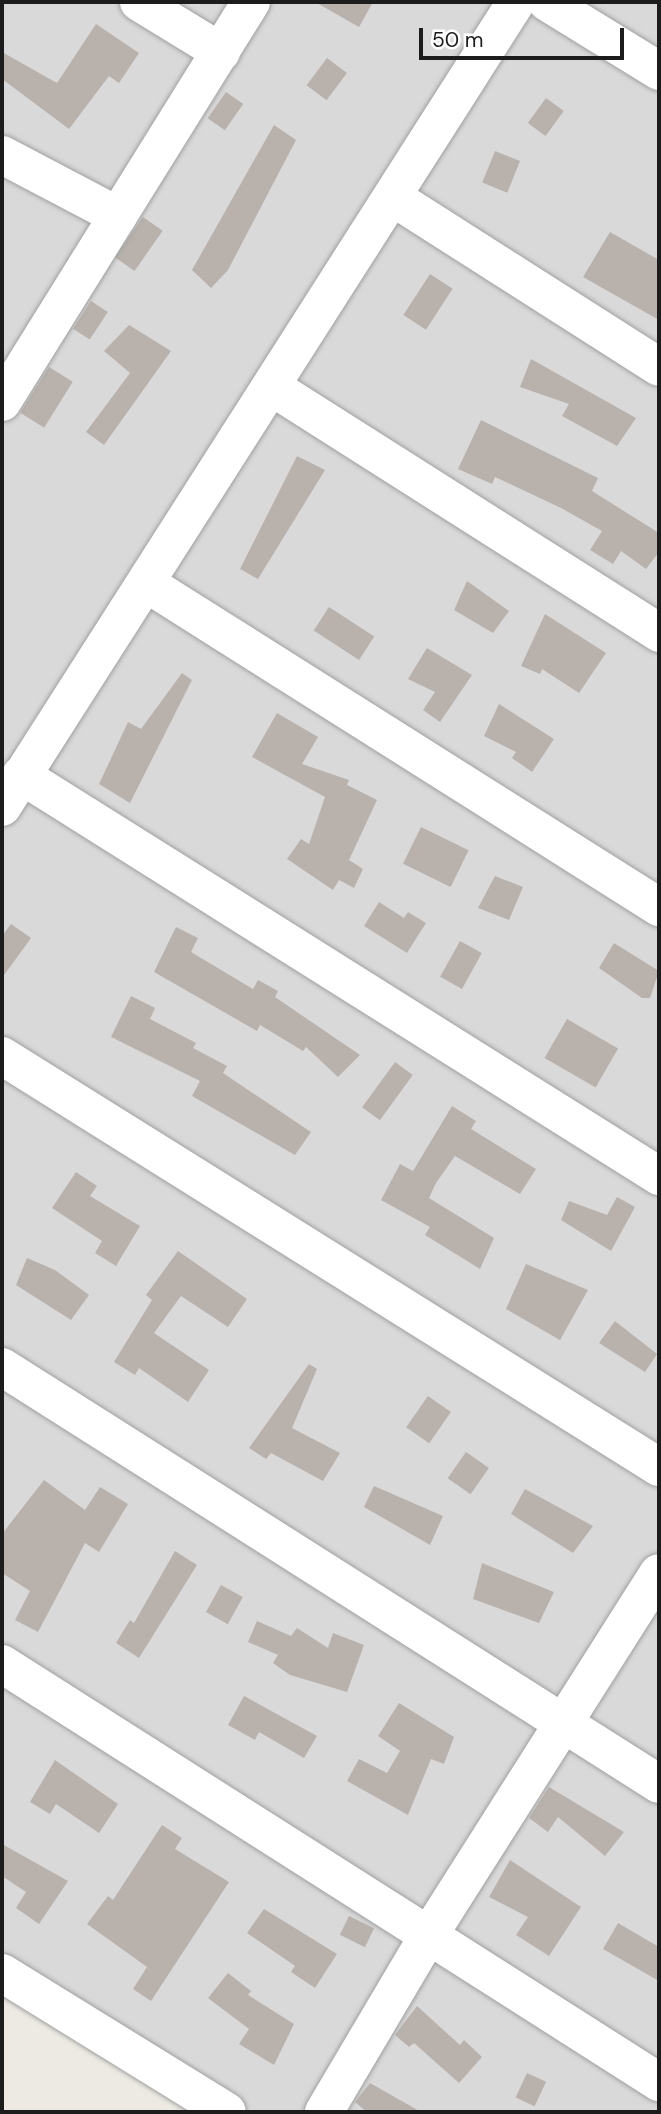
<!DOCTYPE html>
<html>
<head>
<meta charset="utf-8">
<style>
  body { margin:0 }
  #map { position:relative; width:661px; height:2114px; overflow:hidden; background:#eceae2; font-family:"DM Sans",sans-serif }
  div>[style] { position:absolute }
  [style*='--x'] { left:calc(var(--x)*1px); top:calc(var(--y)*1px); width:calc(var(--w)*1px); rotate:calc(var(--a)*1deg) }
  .residential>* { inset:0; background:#dad9d9 }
  .building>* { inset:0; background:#b9b2ac; transform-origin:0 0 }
  .roads { filter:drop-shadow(0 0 2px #a0a0a0) drop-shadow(0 0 2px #a0a0a0) }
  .minor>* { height:38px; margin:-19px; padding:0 19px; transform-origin:19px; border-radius:19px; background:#fff }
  span { translate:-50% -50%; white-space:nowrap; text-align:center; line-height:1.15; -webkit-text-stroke:6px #fff; paint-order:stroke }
  .frame { position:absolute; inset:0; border:4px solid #1c1c1c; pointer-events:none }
  .scale { position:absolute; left:419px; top:28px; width:205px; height:32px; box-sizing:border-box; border:4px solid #1c1c1c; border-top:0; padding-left:9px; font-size:21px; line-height:24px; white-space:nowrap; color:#1c1c1c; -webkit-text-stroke:5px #fff; paint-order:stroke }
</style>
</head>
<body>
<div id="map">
  <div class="residential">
    <div style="clip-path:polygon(2px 2px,659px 2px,659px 2112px,191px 2112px,2px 1995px)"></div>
  </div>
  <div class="building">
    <div style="clip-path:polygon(315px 2px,373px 2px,359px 27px)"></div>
    <div style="clip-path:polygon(96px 24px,139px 53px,119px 83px,109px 76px,69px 129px,2px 79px,2px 52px,57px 83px)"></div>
    <div style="left:327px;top:58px;width:25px;height:34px;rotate:37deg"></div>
    <div style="left:226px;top:92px;width:21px;height:32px;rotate:35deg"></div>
    <div style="left:546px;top:98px;width:22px;height:31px;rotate:36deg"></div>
    <div style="clip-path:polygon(274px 125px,296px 140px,228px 270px,211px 288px,192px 270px)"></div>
    <div style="left:495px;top:151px;width:27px;height:34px;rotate:22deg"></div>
    <div style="left:143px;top:217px;width:24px;height:49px;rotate:35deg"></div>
    <div style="clip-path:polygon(610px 232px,659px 260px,659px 320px,583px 277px)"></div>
    <div style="left:430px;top:274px;width:27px;height:49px;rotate:33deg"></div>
    <div style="left:91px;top:301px;width:20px;height:33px;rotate:33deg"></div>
    <div style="clip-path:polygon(129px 325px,171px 351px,104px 445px,86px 432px,130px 373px,104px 351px)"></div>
    <div style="clip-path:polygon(531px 359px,636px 418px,617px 446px,562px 416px,569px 404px,520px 387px)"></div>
    <div style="left:49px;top:367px;width:28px;height:54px;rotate:32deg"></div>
    <div style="clip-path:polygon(481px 420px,598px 478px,592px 491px,659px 533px,659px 552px,646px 569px,621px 551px,613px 564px,590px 550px,602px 531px,561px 508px,495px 477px,492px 484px,458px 469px)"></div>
    <div style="clip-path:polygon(297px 456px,325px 470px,258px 579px,240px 569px)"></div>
    <div style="clip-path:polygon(467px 581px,509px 611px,493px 633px,454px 610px)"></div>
    <div style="left:329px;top:607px;width:54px;height:28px;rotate:33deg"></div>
    <div style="clip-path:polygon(545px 614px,606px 653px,579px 693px,542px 669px,540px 674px,521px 666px)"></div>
    <div style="clip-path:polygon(427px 648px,472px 675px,440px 722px,423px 710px,435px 692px,408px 679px)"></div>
    <div style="clip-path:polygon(182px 673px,192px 680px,130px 803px,99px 784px,128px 722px,141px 729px)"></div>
    <div style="clip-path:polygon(499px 704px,554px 739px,532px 772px,512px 758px,516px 752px,484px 736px)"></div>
    <div style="clip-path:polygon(277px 713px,318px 737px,302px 764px,349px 780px,347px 785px,377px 800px,349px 860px,363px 869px,354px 888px,339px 880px,333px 890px,287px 859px,301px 839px,309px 844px,325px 797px,252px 757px)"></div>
    <div style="left:421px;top:827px;width:53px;height:41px;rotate:26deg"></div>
    <div style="clip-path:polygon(495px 876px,523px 887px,509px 920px,478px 908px)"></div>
    <div style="clip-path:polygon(379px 902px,404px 918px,408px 912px,426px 923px,407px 953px,364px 926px)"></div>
    <div style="clip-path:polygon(11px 924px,31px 938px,2px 978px,2px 936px)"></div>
    <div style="clip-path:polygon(176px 927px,198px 938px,191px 952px,253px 989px,258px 980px,278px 991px,275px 997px,360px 1055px,338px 1077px,306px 1047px,303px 1051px,260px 1025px,257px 1031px,154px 972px)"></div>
    <div style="left:460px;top:941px;width:25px;height:41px;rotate:29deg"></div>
    <div style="clip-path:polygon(614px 943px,659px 971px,650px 998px,642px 998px,599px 968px)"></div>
    <div style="clip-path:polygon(131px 996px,155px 1008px,150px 1019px,196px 1043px,193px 1048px,227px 1066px,223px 1073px,311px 1132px,295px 1155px,192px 1096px,200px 1081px,111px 1037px)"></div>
    <div style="left:567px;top:1019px;width:59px;height:45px;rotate:30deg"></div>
    <div style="left:395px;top:1062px;width:22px;height:56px;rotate:36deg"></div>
    <div style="clip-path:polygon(452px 1106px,476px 1121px,471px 1129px,536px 1169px,520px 1194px,455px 1156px,436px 1183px,429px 1198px,494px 1238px,480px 1269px,425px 1235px,430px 1227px,381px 1200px,400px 1164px,413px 1171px)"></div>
    <div style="clip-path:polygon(76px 1172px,97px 1186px,90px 1196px,140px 1226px,116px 1266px,95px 1253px,102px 1241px,52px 1208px)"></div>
    <div style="clip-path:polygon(617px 1197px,635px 1207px,611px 1251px,561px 1220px,569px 1201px,607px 1215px)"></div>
    <div style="clip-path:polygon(178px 1251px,247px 1299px,228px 1327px,181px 1296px,154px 1333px,209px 1370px,188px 1402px,139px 1368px,135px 1375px,114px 1362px,152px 1300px,146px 1295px)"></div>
    <div style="clip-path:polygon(27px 1258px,55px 1270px,89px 1295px,71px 1320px,16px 1285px)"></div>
    <div style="clip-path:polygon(526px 1264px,588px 1290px,560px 1340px,506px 1309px)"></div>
    <div style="clip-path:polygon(615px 1321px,657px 1354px,645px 1372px,599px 1343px)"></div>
    <div style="clip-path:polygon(309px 1364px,317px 1369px,292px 1428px,340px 1453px,323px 1481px,271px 1453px,266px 1459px,249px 1448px)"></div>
    <div style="left:428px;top:1396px;width:28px;height:38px;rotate:35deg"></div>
    <div style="left:466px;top:1452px;width:28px;height:32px;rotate:35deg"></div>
    <div style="clip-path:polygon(44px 1480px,85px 1510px,100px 1487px,128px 1504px,99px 1552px,85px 1543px,38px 1632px,15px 1620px,30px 1591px,2px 1573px,2px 1534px)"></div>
    <div style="clip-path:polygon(374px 1486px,443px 1516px,430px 1545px,364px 1507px)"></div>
    <div style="clip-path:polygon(525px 1489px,593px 1526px,573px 1553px,511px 1514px)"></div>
    <div style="clip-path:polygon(175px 1551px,197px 1565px,139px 1658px,116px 1643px,130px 1620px,134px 1623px)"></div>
    <div style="clip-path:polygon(482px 1563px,554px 1592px,539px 1623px,473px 1599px)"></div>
    <div style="left:221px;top:1585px;width:25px;height:31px;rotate:29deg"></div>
    <div style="clip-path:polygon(257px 1621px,291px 1636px,297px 1628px,328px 1648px,333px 1633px,364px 1645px,347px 1692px,290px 1675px,273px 1663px,278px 1655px,248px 1642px)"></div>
    <div style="clip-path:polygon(244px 1696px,317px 1736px,304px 1758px,259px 1732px,255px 1740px,228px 1725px)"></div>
    <div style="clip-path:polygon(399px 1703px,454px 1737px,444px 1764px,431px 1759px,408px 1815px,347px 1781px,359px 1759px,387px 1773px,400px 1751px,378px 1736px)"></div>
    <div style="clip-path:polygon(55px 1760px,118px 1804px,99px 1833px,56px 1804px,50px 1814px,30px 1802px)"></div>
    <div style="clip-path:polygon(549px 1787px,624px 1832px,605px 1856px,558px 1817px,548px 1832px,529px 1818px)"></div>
    <div style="clip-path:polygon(162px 1825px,182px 1838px,175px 1849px,229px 1882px,151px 2001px,133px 1989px,147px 1967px,87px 1924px,108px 1896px,113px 1900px)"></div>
    <div style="clip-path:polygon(2px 1844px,68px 1881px,39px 1924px,16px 1908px,26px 1892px,2px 1876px)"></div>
    <div style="clip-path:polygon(510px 1860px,581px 1907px,549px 1956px,516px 1935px,528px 1917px,489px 1897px)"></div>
    <div style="clip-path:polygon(264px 1909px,337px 1954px,315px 1988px,291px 1972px,295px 1966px,247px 1933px)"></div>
    <div style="left:349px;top:1916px;width:28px;height:21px;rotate:26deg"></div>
    <div style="clip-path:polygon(618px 1923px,659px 1947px,659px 1981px,603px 1949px)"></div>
    <div style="clip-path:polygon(228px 1973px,251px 1991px,248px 1995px,294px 2024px,274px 2065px,239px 2044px,249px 2029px,208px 1998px)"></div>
    <div style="clip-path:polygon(417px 2006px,460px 2045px,464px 2040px,482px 2057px,459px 2083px,414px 2043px,409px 2047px,395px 2035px)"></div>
    <div style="left:527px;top:2073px;width:21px;height:27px;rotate:25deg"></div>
    <div style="clip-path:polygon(370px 2083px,421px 2112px,367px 2112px,355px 2102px)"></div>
  </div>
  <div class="roads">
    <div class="minor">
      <div style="--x:139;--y:2;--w:96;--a:31.4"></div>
      <div style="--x:547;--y:2;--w:132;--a:31.6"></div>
      <div style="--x:2;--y:155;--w:131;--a:27.7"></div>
      <div style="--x:394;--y:198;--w:314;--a:32.5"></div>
      <div style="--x:272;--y:387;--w:459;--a:32.4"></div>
      <div style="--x:2;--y:402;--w:471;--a:-58.1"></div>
      <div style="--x:146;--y:583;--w:607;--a:32.28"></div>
      <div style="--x:21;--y:775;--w:754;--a:32.15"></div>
      <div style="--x:2;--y:807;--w:955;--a:-57.44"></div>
      <div style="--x:2;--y:1056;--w:775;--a:32.03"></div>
      <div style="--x:2;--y:1367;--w:778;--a:32.4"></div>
      <div style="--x:2;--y:1664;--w:779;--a:32.47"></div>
      <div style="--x:2;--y:1973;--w:264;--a:31.7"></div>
      <div style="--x:324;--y:2112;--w:202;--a:-59.4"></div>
      <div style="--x:427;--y:1938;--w:432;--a:-57.6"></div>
    </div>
  </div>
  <div class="frame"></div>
  <div class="scale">50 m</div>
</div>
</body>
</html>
